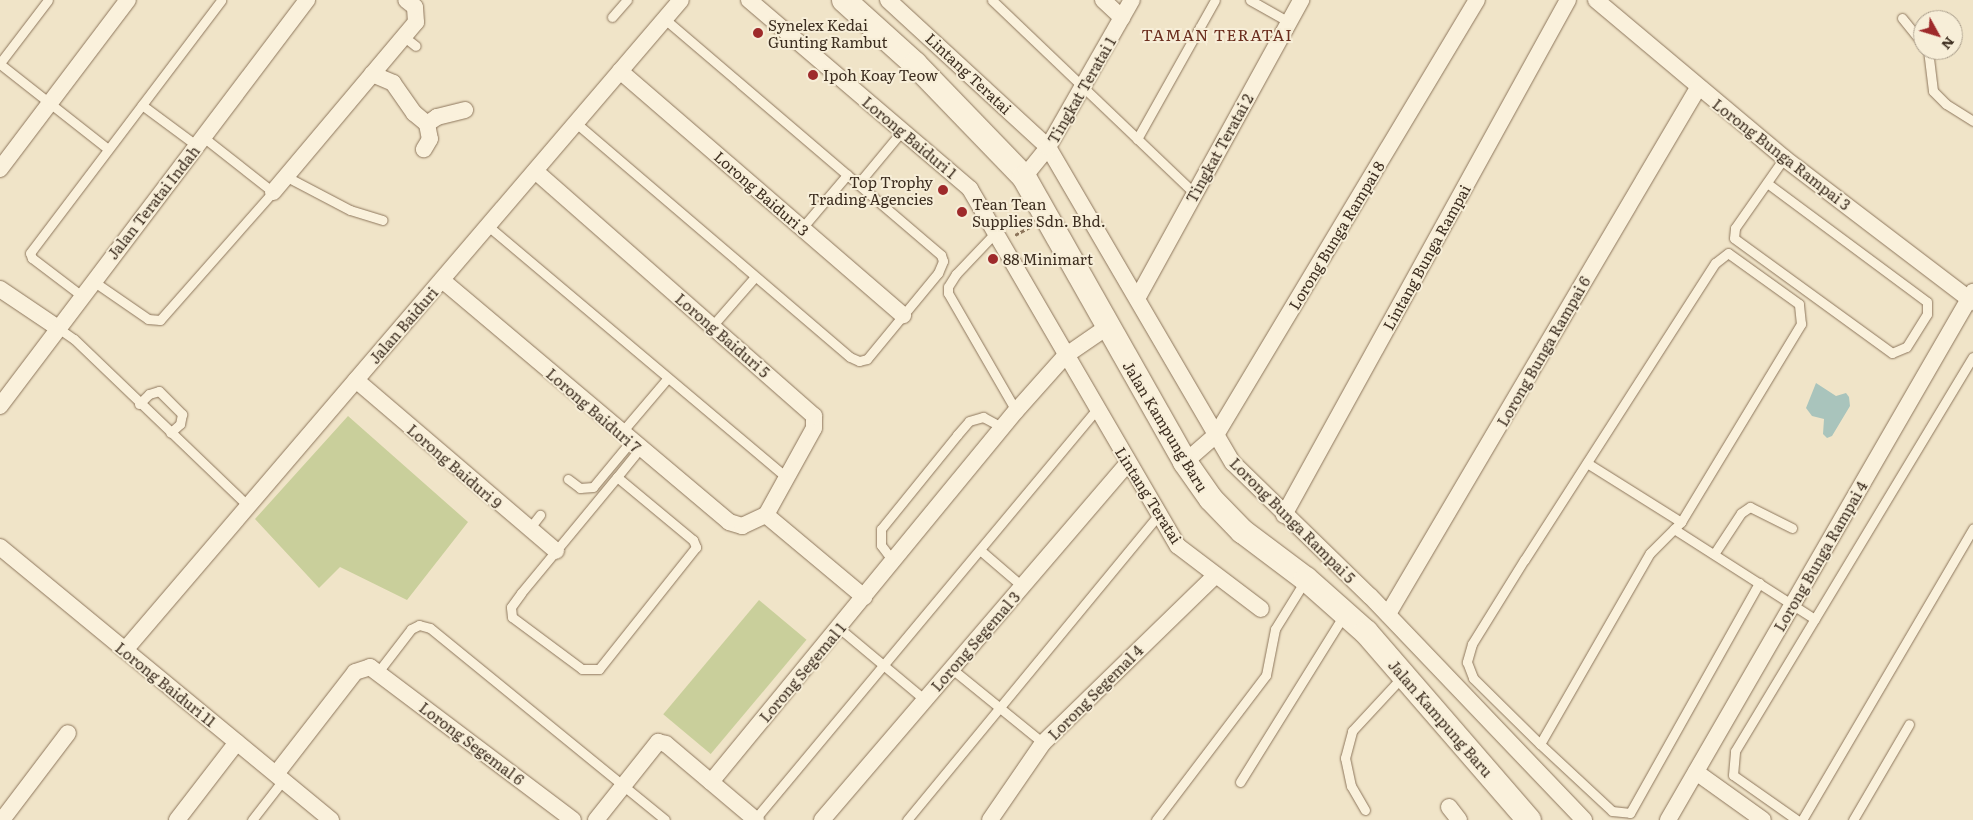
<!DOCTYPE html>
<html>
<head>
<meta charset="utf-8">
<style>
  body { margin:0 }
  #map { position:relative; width:1973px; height:820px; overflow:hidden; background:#f0e4c8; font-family:Literata,serif }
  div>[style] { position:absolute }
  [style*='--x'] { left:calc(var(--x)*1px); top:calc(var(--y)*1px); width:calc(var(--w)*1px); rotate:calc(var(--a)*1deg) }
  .green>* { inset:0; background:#c9cf9b; transform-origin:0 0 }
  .water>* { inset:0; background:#a9c4bc }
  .path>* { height:2.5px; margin-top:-1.25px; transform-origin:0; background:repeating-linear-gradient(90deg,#8d765c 0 4px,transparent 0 6.5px) }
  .roads { filter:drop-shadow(0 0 1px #8d765c) drop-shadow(0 0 1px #8d765c) }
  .lane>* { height:9px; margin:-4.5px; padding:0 4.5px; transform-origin:4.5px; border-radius:4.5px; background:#faf1dc }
  .street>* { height:16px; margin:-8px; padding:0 8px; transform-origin:8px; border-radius:8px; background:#faf1dc }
  .secondary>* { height:24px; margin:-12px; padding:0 12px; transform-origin:12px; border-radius:12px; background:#faf1dc }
  .dots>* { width:14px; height:14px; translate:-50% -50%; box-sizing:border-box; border:2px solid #f7eed8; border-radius:50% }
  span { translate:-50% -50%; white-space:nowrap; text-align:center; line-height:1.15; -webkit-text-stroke:4px #f7eed8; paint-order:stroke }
  .poi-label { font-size:15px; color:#3d2e20 }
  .left { translate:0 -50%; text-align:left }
  .right { translate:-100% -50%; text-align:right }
  .street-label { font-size:15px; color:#3d2e20 }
  .neighbourhood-label { font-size:16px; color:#6b2e1e; letter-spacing:1px }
  .north { position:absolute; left:1913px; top:10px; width:50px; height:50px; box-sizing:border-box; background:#f7eed8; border:1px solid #ada18e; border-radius:50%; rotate:129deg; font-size:14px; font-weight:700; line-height:20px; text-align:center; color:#3d2e20 }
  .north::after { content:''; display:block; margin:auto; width:18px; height:22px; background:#9e2a2b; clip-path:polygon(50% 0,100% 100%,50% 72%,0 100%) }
</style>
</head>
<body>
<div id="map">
  <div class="green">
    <div style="clip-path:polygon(348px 416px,468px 522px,407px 600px,340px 567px,319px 588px,255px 519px)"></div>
    <div style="left:759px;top:600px;width:62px;height:149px;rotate:40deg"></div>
  </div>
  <div class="water">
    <div style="clip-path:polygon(1816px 383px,1836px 396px,1846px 393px,1849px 397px,1850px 406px,1832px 436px,1827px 438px,1823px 434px,1824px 419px,1812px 416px,1806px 408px)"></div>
  </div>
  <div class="path">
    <div style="--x:1015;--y:235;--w:17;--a:-28"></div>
  </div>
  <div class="roads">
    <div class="lane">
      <div style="--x:992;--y:0;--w:279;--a:43.7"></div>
      <div style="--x:1250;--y:0;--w:45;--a:29.4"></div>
      <div style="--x:612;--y:17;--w:23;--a:-49"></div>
      <div style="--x:1902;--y:18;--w:33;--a:51"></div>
      <div style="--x:403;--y:36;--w:16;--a:38"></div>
      <div style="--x:1928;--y:50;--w:41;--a:83"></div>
      <div style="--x:1933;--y:91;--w:18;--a:45"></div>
      <div style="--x:1946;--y:104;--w:32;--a:32"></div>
      <div style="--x:0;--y:63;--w:79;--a:-52.7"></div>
      <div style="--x:0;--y:64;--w:137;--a:38.2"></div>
      <div style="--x:142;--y:105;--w:67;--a:36.5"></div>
      <div style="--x:576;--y:123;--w:360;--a:40.5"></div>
      <div style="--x:850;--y:357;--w:10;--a:24"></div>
      <div style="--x:859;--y:361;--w:8;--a:-14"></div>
      <div style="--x:867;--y:359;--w:112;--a:-50.5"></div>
      <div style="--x:938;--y:273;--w:13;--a:-67"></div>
      <div style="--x:943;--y:261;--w:6;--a:-108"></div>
      <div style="--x:941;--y:255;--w:363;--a:-139.5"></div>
      <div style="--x:1137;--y:139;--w:159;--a:-60.7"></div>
      <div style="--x:287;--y:177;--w:71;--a:27.6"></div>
      <div style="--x:350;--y:210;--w:34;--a:17"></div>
      <div style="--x:1767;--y:183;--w:199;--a:36.6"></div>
      <div style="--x:1927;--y:302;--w:12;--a:90"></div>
      <div style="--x:1927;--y:314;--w:39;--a:122"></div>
      <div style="--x:1906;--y:347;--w:15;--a:157"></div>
      <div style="--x:1892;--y:353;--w:195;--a:-144"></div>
      <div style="--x:1734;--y:238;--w:10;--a:-84"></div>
      <div style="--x:1735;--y:228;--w:85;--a:-55"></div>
      <div style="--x:858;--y:184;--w:69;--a:-50.3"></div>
      <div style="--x:488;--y:226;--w:390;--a:40.1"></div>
      <div style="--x:802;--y:228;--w:70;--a:-49.7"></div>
      <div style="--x:995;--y:233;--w:57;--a:133.6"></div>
      <div style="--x:956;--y:274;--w:15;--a:122"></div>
      <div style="--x:948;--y:287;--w:6;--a:90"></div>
      <div style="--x:948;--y:293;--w:136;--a:60"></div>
      <div style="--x:93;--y:281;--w:67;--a:34.6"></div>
      <div style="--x:148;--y:319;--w:12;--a:5"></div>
      <div style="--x:160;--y:320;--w:171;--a:-48.6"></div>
      <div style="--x:273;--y:192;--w:89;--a:-141.8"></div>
      <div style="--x:82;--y:296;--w:63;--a:-142.8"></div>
      <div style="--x:32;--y:258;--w:5;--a:-112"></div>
      <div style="--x:30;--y:253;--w:317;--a:-52.9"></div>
      <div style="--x:713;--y:325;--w:62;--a:-48.9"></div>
      <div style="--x:58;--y:328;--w:19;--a:35"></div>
      <div style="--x:74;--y:339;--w:241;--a:43.8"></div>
      <div style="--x:139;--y:404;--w:14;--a:-45"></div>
      <div style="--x:149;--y:394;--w:10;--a:-17"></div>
      <div style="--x:159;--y:391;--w:33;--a:45"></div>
      <div style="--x:182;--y:414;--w:10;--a:101"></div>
      <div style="--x:180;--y:424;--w:13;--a:138"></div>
      <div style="--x:621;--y:433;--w:71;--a:-49.6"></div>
      <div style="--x:1587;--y:463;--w:111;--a:32.1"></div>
      <div style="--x:617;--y:477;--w:99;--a:39.7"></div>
      <div style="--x:693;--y:540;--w:8;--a:67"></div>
      <div style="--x:696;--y:547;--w:156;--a:128.5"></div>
      <div style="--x:599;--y:669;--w:17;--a:180"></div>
      <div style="--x:582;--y:669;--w:87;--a:-143.4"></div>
      <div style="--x:512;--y:617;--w:10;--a:-96"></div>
      <div style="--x:511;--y:607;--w:17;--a:-54"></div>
      <div style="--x:521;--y:593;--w:151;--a:-50.4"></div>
      <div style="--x:617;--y:477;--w:36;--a:-51"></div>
      <div style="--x:568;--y:479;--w:15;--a:37"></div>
      <div style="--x:580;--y:488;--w:13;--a:-4"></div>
      <div style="--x:593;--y:487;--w:60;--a:-50.4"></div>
      <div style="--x:529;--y:529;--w:18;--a:-52"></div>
      <div style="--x:1674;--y:529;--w:167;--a:32.6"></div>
      <div style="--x:980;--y:550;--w:55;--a:40.6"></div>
      <div style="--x:1714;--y:554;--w:49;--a:-56.6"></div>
      <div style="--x:1741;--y:513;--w:11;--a:-34"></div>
      <div style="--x:1750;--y:507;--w:47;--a:26.6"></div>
      <div style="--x:893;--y:561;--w:20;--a:-127"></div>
      <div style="--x:881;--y:545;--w:16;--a:-90"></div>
      <div style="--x:881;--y:529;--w:121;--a:-51"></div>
      <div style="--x:957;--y:435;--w:18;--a:-49"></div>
      <div style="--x:969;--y:421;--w:15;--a:-16"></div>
      <div style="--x:983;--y:417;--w:21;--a:28"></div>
      <div style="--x:839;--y:628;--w:112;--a:39.9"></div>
      <div style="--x:952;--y:669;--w:117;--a:39.1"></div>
      <div style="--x:378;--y:672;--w:54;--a:-52.5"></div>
      <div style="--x:411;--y:629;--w:9;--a:-27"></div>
      <div style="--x:419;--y:625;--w:11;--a:15"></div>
      <div style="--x:430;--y:628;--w:303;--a:39.2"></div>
      <div style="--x:1540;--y:744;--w:220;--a:-60.1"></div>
      <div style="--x:1650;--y:553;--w:44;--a:-45"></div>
      <div style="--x:1681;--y:522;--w:232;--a:-58.8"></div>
      <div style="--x:1801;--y:324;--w:20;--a:-96"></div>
      <div style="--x:1799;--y:304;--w:87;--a:-144.3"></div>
      <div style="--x:1728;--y:253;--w:16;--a:142"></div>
      <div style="--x:1715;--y:263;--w:353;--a:122.7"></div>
      <div style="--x:1524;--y:560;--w:99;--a:121.8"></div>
      <div style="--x:1472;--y:644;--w:19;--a:106"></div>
      <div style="--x:1467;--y:662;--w:17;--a:69"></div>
      <div style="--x:1473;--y:678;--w:94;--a:44.6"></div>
      <div style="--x:1540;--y:744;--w:98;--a:42.9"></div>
      <div style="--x:1612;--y:811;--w:18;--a:6"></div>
      <div style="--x:1630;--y:813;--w:264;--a:-60.7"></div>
      <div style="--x:1240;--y:782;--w:197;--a:-58.1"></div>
      <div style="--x:1365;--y:810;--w:28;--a:-120"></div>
      <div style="--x:1351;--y:786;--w:29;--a:-102"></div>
      <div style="--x:1345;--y:758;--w:28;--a:-75"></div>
      <div style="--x:1352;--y:731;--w:74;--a:-47.2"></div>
      <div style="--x:755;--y:819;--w:534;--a:-50.17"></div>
      <div style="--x:252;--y:820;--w:51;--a:-52.2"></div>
      <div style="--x:907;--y:820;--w:396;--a:-50.5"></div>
      <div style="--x:1156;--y:820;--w:182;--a:-52.8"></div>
      <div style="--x:1266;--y:675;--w:47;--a:-78.9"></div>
      <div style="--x:1275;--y:629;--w:59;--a:-58.2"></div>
      <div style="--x:1797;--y:820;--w:78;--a:-144.9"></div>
      <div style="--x:1733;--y:775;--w:24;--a:-85"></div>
      <div style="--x:1735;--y:751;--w:460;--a:-58.9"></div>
      <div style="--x:1802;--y:820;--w:338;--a:-59.6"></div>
      <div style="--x:1853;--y:820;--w:111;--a:-59.7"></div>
    </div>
    <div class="street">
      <div style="--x:749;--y:0;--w:291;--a:40.5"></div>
      <div style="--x:970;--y:189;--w:413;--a:59.8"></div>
      <div style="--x:1178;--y:546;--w:104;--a:37.2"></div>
      <div style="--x:888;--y:0;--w:217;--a:42.6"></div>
      <div style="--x:1048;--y:147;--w:366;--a:59.7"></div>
      <div style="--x:1233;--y:463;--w:191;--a:44.2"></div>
      <div style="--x:1370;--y:596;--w:310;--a:46.3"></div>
      <div style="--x:1103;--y:0;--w:26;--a:43"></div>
      <div style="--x:1596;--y:0;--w:246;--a:40"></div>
      <div style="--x:1784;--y:158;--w:238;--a:37.3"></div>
      <div style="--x:620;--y:71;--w:374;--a:40.8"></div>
      <div style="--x:372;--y:74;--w:23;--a:23"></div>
      <div style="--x:393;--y:83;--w:37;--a:55"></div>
      <div style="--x:414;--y:113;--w:17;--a:40"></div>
      <div style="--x:427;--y:124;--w:15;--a:79"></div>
      <div style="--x:430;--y:139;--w:12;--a:121"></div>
      <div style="--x:427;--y:124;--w:12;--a:-35"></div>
      <div style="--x:437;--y:117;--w:29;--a:-14"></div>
      <div style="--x:0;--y:169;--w:212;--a:-52.9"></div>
      <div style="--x:1024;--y:177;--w:38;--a:-51"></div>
      <div style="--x:1048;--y:147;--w:169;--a:-60.3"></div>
      <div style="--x:273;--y:192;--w:222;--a:-49.9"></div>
      <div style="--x:416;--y:22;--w:15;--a:-94"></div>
      <div style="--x:415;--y:7;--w:11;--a:-142"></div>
      <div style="--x:442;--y:280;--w:375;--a:40.1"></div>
      <div style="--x:729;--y:522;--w:14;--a:17"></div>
      <div style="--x:742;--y:526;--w:26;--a:-25"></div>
      <div style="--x:766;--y:515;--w:99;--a:-61.1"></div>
      <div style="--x:814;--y:428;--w:12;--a:-90"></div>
      <div style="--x:814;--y:416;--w:371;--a:-138.7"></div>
      <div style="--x:0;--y:289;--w:70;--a:33.9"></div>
      <div style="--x:1138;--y:297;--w:339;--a:-61.2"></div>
      <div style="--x:356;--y:380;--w:263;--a:40.5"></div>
      <div style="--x:0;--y:406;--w:509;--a:-52.9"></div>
      <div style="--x:1185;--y:462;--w:41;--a:-41.1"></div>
      <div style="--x:1216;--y:435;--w:507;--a:-59.04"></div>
      <div style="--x:766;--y:515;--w:128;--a:39.9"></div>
      <div style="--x:1284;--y:515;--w:588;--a:-61.13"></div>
      <div style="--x:0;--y:547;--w:429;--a:39.5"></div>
      <div style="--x:1388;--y:614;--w:611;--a:-59.49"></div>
      <div style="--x:125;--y:650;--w:855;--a:-49.46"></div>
      <div style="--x:1696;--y:772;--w:82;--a:35.6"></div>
      <div style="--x:276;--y:774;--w:129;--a:-52.2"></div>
      <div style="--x:355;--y:672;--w:16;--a:-18"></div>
      <div style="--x:370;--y:667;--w:254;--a:37"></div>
      <div style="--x:711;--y:782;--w:480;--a:-50.6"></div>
      <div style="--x:1016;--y:411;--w:74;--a:-48.3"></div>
      <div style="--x:1065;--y:356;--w:51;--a:-34.6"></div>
      <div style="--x:1449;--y:807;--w:16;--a:52"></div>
      <div style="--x:2;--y:820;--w:109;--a:-52.8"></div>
      <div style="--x:177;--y:820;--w:98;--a:-52.4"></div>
      <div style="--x:596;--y:820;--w:100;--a:-51.5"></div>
      <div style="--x:658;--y:742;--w:8;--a:14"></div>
      <div style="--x:666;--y:744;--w:118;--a:40.2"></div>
      <div style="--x:822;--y:820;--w:470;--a:-49.4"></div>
      <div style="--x:990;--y:820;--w:93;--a:-55.5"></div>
      <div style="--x:1043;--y:743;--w:240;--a:-44.2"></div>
      <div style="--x:1668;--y:820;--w:610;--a:-59.99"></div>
    </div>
    <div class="secondary">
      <div style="--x:844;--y:0;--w:96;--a:42"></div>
      <div style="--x:915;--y:64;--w:157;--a:46"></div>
      <div style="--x:1024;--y:177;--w:327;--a:60.5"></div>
      <div style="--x:1185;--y:462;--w:45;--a:54.9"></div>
      <div style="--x:1211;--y:499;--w:45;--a:45.9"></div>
      <div style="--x:1242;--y:531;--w:80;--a:36.9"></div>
      <div style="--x:1306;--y:579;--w:80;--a:41.5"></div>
      <div style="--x:1366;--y:632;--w:249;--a:49.1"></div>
    </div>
  </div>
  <div class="dots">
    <div style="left:758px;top:33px;background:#9e2a2b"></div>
    <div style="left:813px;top:75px;background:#9e2a2b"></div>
    <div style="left:943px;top:190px;background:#9e2a2b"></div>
    <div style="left:962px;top:212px;background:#9e2a2b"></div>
    <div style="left:993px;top:259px;background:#9e2a2b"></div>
  </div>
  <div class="poi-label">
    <span class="left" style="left:768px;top:33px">Synelex Kedai<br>Gunting Rambut</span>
    <span class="left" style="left:823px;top:75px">Ipoh Koay Teow</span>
    <span class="right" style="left:933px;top:190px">Top Trophy<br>Trading Agencies</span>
    <span class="left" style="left:972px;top:212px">Tean Tean<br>Supplies Sdn. Bhd.</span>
    <span class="left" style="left:1003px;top:259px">88 Minimart</span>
  </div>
  <div class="street-label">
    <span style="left:969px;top:73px;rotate:43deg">Lintang Teratai</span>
    <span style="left:1081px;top:90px;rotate:-60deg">Tingkat Teratai 1</span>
    <span style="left:910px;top:137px;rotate:40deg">Lorong Baiduri 1</span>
    <span style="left:1219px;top:148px;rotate:-61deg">Tingkat Teratai 2</span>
    <span style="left:1782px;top:154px;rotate:38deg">Lorong Bunga Rampai 3</span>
    <span style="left:762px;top:193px;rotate:41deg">Lorong Baiduri 3</span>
    <span style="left:153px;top:202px;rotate:-52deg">Jalan Teratai Indah</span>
    <span style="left:1336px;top:235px;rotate:-59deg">Lorong Bunga Rampai 8</span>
    <span style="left:1426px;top:257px;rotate:-61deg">Lintang Bunga Rampai</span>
    <span style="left:403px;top:325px;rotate:-49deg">Jalan Baiduri</span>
    <span style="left:723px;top:335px;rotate:41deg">Lorong Baiduri 5</span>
    <span style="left:1543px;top:351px;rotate:-60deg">Lorong Bunga Rampai 6</span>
    <span style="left:594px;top:410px;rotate:41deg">Lorong Baiduri 7</span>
    <span style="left:1166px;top:426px;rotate:59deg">Jalan Kampung Baru</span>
    <span style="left:455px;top:466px;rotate:41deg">Lorong Baiduri 9</span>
    <span style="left:1149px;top:495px;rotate:58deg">Lintang Teratai</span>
    <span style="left:1293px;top:520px;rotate:45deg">Lorong Bunga Rampai 5</span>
    <span style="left:1820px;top:556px;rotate:-60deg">Lorong Bunga Rampai 4</span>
    <span style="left:975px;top:641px;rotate:-49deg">Lorong Segemal 3</span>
    <span style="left:802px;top:672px;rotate:-50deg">Lorong Segemal 1</span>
    <span style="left:166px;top:684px;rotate:39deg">Lorong Baiduri 11</span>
    <span style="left:1095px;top:692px;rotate:-45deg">Lorong Segemal 4</span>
    <span style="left:1441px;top:718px;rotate:49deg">Jalan Kampung Baru</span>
    <span style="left:472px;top:743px;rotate:37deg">Lorong Segemal 6</span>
  </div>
  <div class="neighbourhood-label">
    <span style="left:1217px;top:34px">TAMAN TERATAI</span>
  </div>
  <div class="north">N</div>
</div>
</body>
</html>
